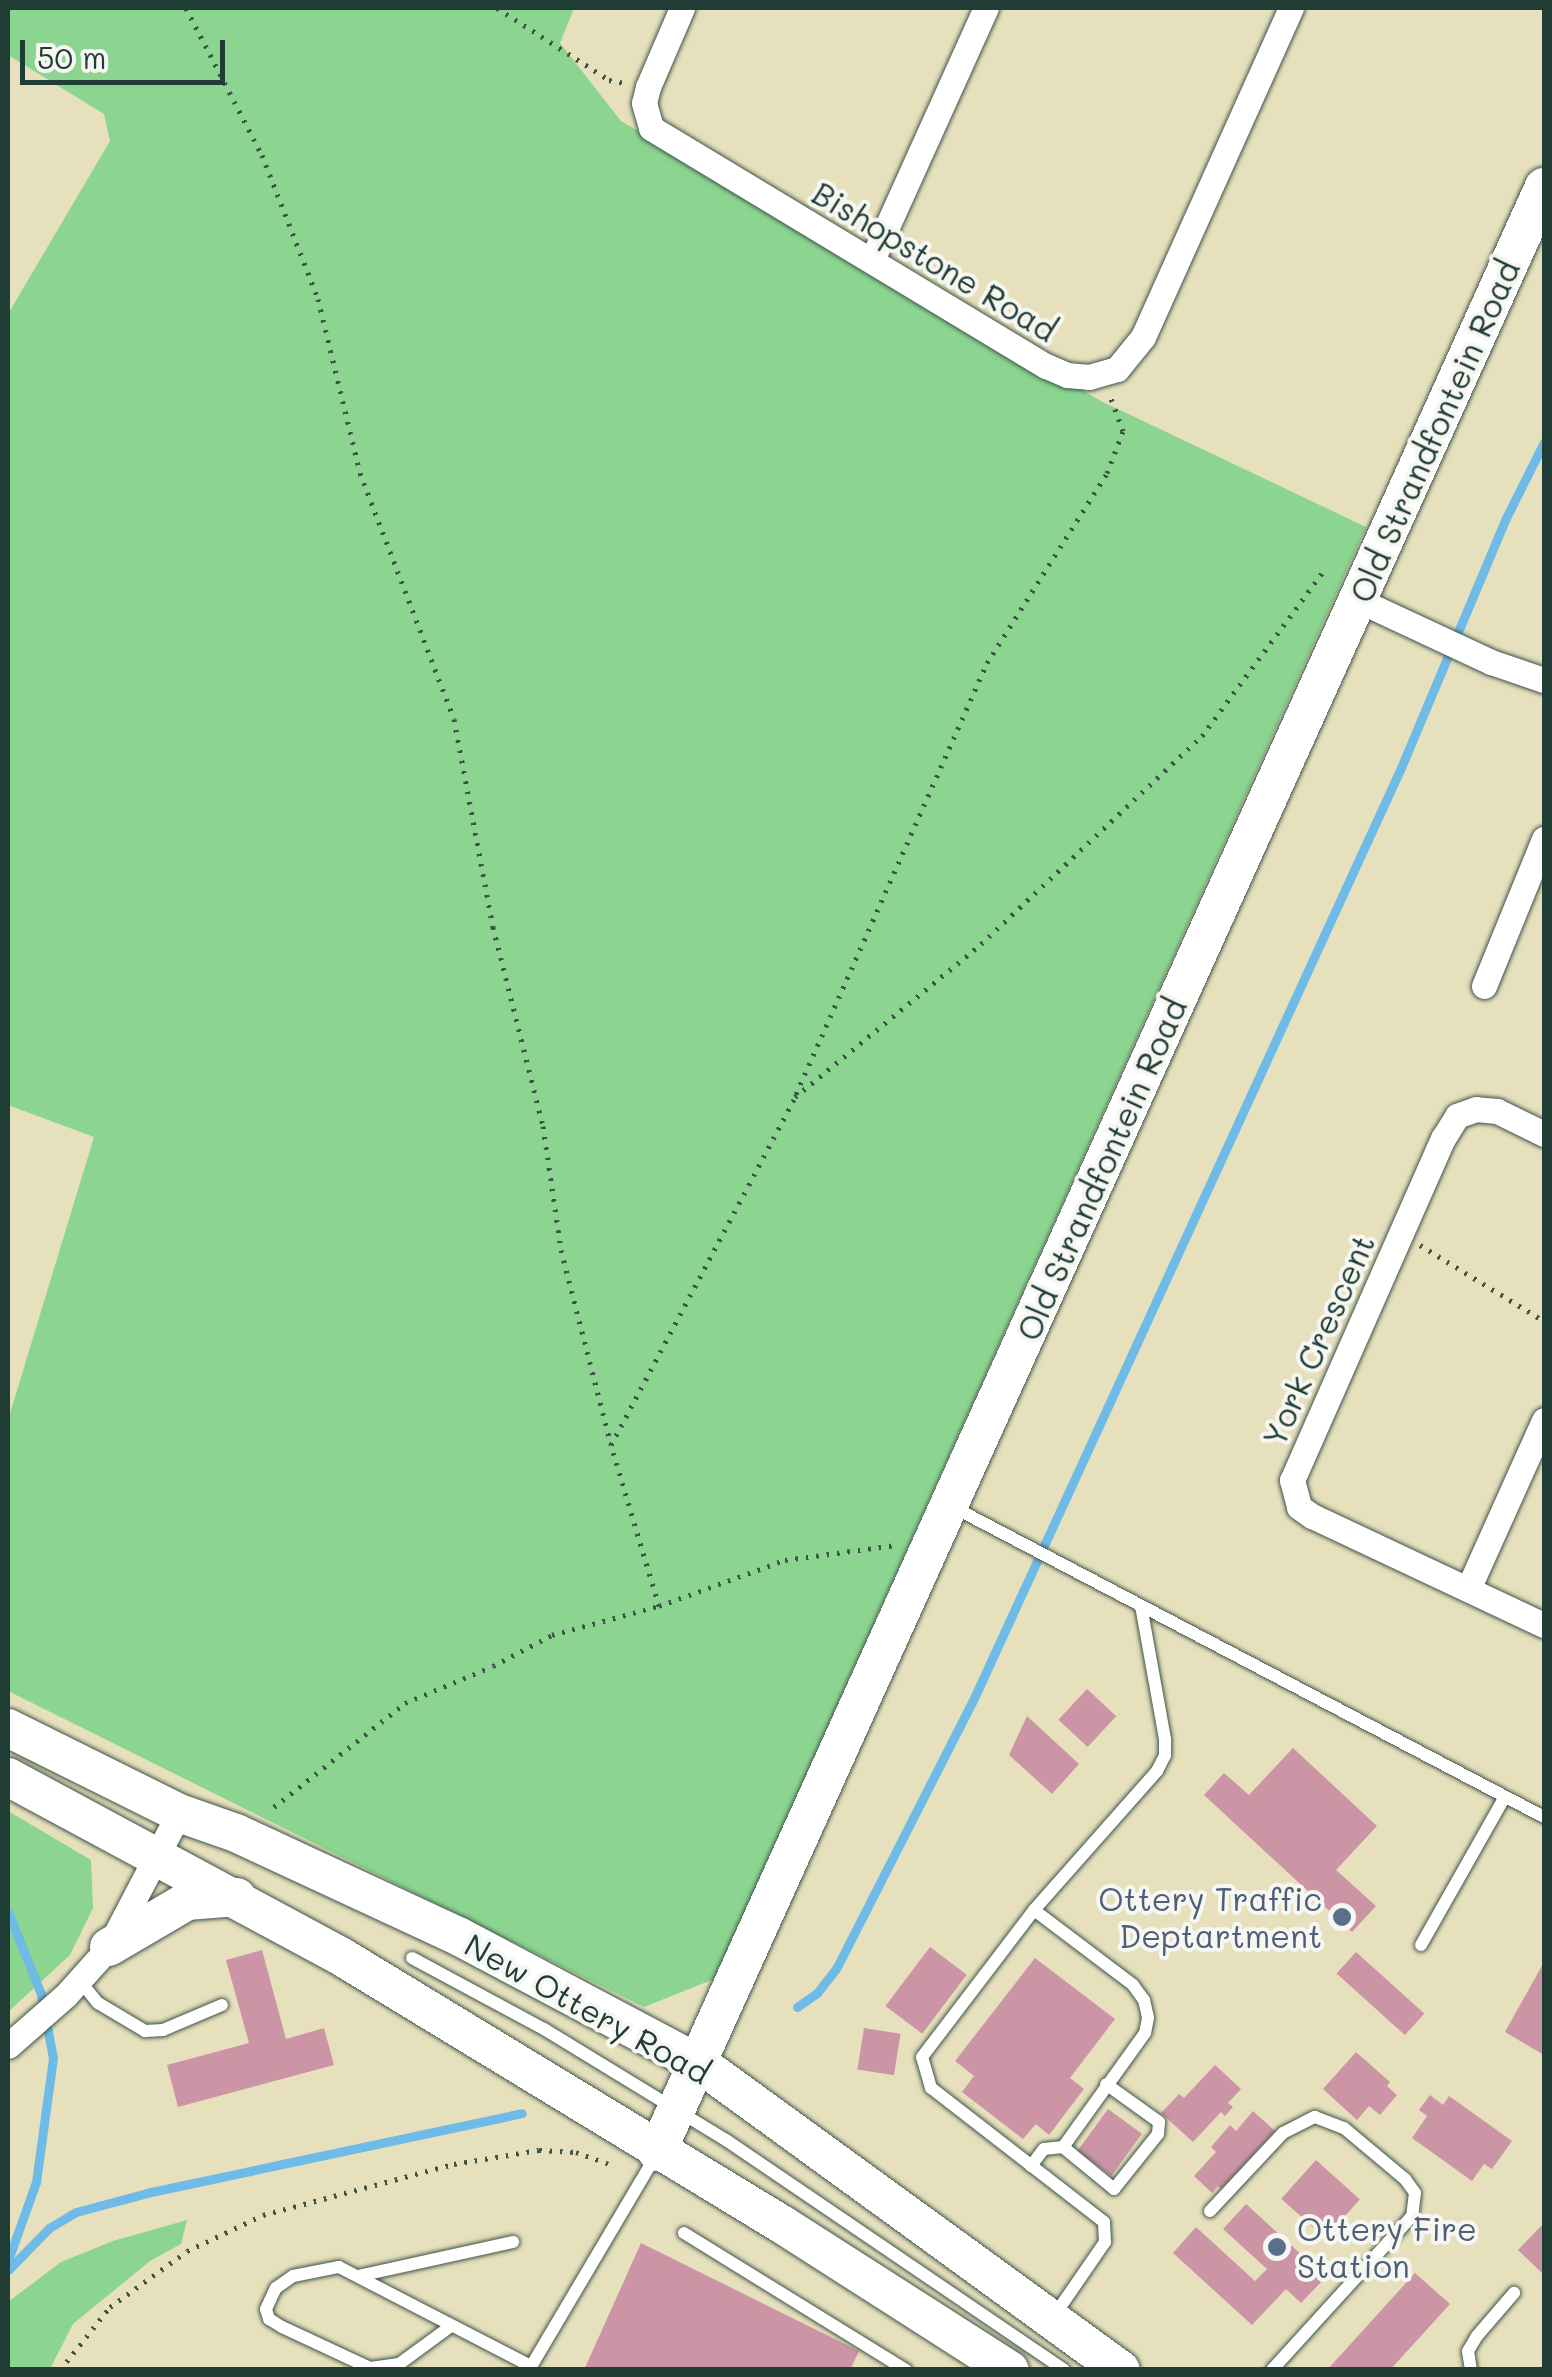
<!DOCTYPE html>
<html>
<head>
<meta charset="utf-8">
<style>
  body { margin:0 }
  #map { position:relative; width:1552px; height:2377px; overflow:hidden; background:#e7e0bd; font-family:Mali,sans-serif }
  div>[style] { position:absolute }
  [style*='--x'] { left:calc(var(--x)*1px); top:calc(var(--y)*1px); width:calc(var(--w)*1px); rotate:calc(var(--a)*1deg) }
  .green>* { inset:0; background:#8bd591 }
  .stream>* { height:9px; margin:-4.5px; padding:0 4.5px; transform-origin:4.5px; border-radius:4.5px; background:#6fbbe8 }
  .building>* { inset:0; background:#cb95a6; transform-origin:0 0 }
  .path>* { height:5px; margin-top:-2.5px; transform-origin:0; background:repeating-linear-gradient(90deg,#3d5549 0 2.5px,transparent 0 10.5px) }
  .roads { filter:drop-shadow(0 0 2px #3d5549) drop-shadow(0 0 2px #3d5549) }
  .lane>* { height:12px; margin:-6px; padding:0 6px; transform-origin:6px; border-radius:6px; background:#fff }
  .street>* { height:25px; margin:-12.5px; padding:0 12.5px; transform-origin:12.5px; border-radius:12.5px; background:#fff }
  .secondary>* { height:38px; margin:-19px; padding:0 19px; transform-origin:19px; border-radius:19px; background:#fff }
  .dots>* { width:28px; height:28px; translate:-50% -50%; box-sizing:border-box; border:5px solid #f6f6f2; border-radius:50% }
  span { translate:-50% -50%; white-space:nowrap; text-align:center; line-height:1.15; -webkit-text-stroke:8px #f6f6f2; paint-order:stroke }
  .street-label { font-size:32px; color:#1f3d34 }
  .service-label { font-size:32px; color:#4e5e75 }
  .right { translate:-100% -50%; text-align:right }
  .left { translate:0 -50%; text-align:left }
  .frame { position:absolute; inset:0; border:10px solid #1f3d34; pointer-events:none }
  .scale { position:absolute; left:20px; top:40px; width:205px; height:45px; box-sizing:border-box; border:5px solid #1f3d34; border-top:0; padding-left:12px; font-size:30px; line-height:35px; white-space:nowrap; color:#1f3d34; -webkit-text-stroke:8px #f6f6f2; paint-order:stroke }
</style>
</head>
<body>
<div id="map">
  <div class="green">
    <div style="clip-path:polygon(8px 8px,574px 8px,560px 43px,621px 121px,1101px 401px,1366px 527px,714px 1979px,644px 2007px,8px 1691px,8px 1420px,94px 1137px,8px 1105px,8px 314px,110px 141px,104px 114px,8px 55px)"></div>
    <div style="clip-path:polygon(8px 1811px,91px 1860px,93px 1908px,70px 1955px,8px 2012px)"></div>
    <div style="clip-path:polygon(187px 2220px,181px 2244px,150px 2261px,73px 2324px,50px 2369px,8px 2369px,8px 2302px,61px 2262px,113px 2241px)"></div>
  </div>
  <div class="stream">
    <div style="--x:8;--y:1912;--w:88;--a:68.1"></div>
    <div style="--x:41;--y:1994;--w:65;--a:79.4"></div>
    <div style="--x:53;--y:2058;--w:125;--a:97.8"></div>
    <div style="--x:36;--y:2182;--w:83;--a:109.7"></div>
    <div style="--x:797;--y:2007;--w:24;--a:-35"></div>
    <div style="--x:817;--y:1993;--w:31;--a:-52"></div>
    <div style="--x:836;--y:1969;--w:306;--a:-63"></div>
    <div style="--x:975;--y:1696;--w:1019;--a:-65.35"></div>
    <div style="--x:1400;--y:770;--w:273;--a:-67.2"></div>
    <div style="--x:1506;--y:518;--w:85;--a:-63.4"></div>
    <div style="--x:8;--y:2270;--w:59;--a:-45.7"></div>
    <div style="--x:49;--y:2228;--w:31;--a:-31"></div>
    <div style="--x:76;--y:2212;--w:78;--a:-14.9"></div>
    <div style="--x:151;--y:2192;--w:379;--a:-12"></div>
  </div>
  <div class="building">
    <div style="left:1087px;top:1689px;width:40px;height:42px;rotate:43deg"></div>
    <div style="clip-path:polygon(1027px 1716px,1079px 1764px,1052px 1794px,1009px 1755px)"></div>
    <div style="clip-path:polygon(1293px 1748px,1377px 1826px,1336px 1870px,1376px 1906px,1352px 1932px,1204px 1795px,1224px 1773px,1249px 1795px)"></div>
    <div style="left:930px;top:1947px;width:46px;height:74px;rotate:37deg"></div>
    <div style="clip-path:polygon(262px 1950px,286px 2039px,324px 2028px,334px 2065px,178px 2107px,167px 2065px,249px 2043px,226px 1960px)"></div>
    <div style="left:1356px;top:1952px;width:92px;height:29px;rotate:42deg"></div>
    <div style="clip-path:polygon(1035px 1958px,1115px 2019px,1070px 2078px,1084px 2089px,1049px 2135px,1036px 2124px,1023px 2139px,962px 2092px,974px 2076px,955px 2061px)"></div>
    <div style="clip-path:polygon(1544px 1962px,1544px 2055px,1505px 2032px)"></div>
    <div style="left:864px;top:2028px;width:37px;height:42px;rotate:9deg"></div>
    <div style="clip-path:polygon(1356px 2052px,1390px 2082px,1387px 2086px,1397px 2095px,1380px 2115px,1369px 2106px,1357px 2120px,1323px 2089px)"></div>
    <div style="clip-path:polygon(1215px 2065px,1241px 2089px,1228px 2103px,1233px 2107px,1225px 2116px,1221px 2112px,1193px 2142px,1161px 2113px,1179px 2094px,1184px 2098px)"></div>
    <div style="clip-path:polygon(1430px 2095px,1443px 2105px,1449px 2096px,1512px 2141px,1492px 2169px,1484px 2164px,1472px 2181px,1412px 2138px,1427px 2116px,1419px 2110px)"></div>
    <div style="left:1108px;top:2109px;width:42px;height:52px;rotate:36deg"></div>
    <div style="clip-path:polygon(1253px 2111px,1275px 2131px,1221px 2189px,1218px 2186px,1212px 2193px,1194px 2176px,1216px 2152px,1211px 2147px,1230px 2125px,1236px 2131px)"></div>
    <div style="left:1316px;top:2160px;width:59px;height:52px;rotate:42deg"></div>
    <div style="clip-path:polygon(1246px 2204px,1326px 2277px,1301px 2303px,1286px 2289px,1252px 2325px,1173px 2253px,1196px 2227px,1255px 2281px,1267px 2269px,1223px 2229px)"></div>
    <div style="clip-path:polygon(1544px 2223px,1544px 2270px,1542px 2273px,1518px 2250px)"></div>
    <div style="clip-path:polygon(641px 2243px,859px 2351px,850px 2370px,584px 2370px)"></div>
    <div style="clip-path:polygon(1415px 2273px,1450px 2304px,1390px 2370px,1327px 2370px)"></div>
  </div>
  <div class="path">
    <div style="--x:186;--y:8;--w:165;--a:62.7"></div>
    <div style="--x:262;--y:155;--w:155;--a:68.7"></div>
    <div style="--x:318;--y:299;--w:179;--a:76.4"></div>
    <div style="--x:360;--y:473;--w:263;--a:69.1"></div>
    <div style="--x:454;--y:719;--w:212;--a:79.4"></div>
    <div style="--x:493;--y:927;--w:205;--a:75.9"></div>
    <div style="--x:543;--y:1126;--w:125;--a:81.7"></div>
    <div style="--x:561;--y:1250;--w:201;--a:75.6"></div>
    <div style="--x:497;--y:8;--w:133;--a:32.7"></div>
    <div style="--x:609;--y:80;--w:16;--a:11"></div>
    <div style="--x:796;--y:1094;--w:471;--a:-66.1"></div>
    <div style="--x:987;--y:663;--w:225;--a:-57.7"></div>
    <div style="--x:1107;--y:473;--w:45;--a:-69.1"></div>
    <div style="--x:1123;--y:431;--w:38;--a:-110"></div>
    <div style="--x:1420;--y:1245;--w:145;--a:31.5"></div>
    <div style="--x:659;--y:1606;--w:168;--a:-106.6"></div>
    <div style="--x:611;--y:1445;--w:394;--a:-62.1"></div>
    <div style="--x:795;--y:1097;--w:241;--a:-39.4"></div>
    <div style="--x:981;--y:944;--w:303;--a:-43.3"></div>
    <div style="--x:1202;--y:736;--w:209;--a:-53.6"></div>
    <div style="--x:274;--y:1807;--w:167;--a:-38.4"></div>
    <div style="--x:405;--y:1703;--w:95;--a:-22.8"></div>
    <div style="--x:493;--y:1666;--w:67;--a:-27.7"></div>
    <div style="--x:552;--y:1635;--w:111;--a:-15.2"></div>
    <div style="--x:659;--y:1606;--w:134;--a:-20.1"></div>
    <div style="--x:785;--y:1560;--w:112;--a:-7.7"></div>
    <div style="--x:60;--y:2370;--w:80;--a:-51.6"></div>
    <div style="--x:110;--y:2307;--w:95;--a:-36"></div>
    <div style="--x:187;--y:2251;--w:84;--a:-25.3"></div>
    <div style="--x:263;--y:2215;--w:198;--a:-15"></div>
    <div style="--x:454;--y:2164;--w:86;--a:-9.4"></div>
    <div style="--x:539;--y:2150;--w:37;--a:3"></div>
    <div style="--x:576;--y:2152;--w:38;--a:20"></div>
  </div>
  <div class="roads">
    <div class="lane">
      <div style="--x:953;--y:1507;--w:667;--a:27.68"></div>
      <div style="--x:1034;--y:1910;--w:124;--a:37.1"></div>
      <div style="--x:1133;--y:1985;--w:19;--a:54"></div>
      <div style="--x:1144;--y:2000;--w:18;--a:77"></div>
      <div style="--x:1148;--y:2018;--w:15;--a:101"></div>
      <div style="--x:1145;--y:2033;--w:140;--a:125.7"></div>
      <div style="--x:1421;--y:1945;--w:169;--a:-60.5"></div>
      <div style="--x:412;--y:1958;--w:150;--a:28.3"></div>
      <div style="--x:544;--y:2029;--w:213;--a:31.4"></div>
      <div style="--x:726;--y:2140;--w:409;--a:34.2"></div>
      <div style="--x:80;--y:1981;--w:28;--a:51"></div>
      <div style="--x:98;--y:2003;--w:55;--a:30.8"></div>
      <div style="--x:145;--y:2031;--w:18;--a:-3"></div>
      <div style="--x:163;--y:2030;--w:64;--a:-23"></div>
      <div style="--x:1063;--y:2147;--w:66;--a:39.5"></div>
      <div style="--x:1114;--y:2189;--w:70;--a:-51.3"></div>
      <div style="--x:1158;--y:2134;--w:12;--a:-85"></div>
      <div style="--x:1159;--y:2122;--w:65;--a:-144.4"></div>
      <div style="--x:1031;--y:2166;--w:21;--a:-53"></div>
      <div style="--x:1044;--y:2149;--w:19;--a:-6"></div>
      <div style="--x:1210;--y:2211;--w:107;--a:-46.9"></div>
      <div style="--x:1283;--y:2133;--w:36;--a:-27"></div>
      <div style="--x:1315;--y:2117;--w:31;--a:21"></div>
      <div style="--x:1344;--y:2128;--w:80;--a:39.9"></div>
      <div style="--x:1405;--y:2179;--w:17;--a:54"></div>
      <div style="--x:1415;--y:2193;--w:23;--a:97"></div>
      <div style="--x:1412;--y:2216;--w:208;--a:132.3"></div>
      <div style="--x:684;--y:2233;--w:261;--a:31.7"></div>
      <div style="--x:358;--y:2276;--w:159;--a:-12.4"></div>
      <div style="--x:1054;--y:2316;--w:90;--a:-55.4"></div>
      <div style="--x:1105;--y:2242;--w:20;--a:-93"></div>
      <div style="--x:1104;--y:2222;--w:219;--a:-142.2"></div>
      <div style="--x:931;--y:2088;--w:32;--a:-106"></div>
      <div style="--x:922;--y:2057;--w:185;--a:-52.7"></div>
      <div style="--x:1034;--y:1910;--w:186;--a:-48.5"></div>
      <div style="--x:1157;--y:1771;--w:18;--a:-63"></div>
      <div style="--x:1165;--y:1755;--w:16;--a:-90"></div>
      <div style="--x:1165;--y:1739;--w:135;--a:-100.2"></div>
      <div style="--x:451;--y:2326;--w:64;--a:143.8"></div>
      <div style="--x:399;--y:2364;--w:29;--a:172"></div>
      <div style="--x:370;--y:2368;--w:97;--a:-155"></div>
      <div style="--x:282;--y:2327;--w:15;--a:-148"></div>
      <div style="--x:269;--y:2319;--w:10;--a:-107"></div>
      <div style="--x:266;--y:2309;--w:23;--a:-65"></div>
      <div style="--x:276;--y:2288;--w:21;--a:-35"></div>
      <div style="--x:293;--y:2276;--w:47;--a:-11.1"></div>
      <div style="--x:339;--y:2267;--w:216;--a:27.3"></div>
      <div style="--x:529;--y:2370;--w:247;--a:-59.4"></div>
      <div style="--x:1471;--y:2370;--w:19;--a:-99"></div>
      <div style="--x:1468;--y:2351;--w:17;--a:-59"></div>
      <div style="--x:1477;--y:2336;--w:57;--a:-49.3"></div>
    </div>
    <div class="street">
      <div style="--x:682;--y:8;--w:86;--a:113.3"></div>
      <div style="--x:648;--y:87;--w:16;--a:104"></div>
      <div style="--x:644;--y:103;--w:26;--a:74"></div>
      <div style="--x:651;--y:128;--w:461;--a:31.1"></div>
      <div style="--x:1046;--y:366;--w:23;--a:23"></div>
      <div style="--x:1067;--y:375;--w:22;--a:5"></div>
      <div style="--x:1089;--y:377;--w:29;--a:-16"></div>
      <div style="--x:1117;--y:369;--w:41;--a:-50.9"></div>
      <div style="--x:1143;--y:337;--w:361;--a:-65.8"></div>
      <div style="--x:872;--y:260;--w:277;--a:-65.7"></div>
      <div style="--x:1358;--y:600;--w:147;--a:25"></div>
      <div style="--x:1491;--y:662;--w:56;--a:18.8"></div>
      <div style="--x:1484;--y:986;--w:159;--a:-67.8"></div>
      <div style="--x:1544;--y:1134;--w:52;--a:-153.9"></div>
      <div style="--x:1497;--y:1111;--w:21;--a:-175"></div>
      <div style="--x:1476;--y:1109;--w:20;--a:160"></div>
      <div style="--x:1457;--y:1116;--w:26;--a:122"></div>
      <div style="--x:1443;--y:1138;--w:374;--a:113.8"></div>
      <div style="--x:1292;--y:1480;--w:28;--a:75"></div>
      <div style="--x:1299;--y:1507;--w:16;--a:35"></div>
      <div style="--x:1312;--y:1516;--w:256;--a:25.2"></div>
      <div style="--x:1469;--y:1587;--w:183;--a:-65.8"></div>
      <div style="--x:8;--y:2046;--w:77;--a:-41.3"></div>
      <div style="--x:66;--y:1995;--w:64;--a:-48.1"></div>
      <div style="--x:109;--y:1947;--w:151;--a:-62.4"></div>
    </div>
    <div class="secondary">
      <div style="--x:8;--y:1728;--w:191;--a:26.4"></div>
      <div style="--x:179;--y:1813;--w:60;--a:19.3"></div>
      <div style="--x:236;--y:1833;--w:247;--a:24.9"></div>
      <div style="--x:460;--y:1937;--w:272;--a:27.9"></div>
      <div style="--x:700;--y:2064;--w:520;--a:36.01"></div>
      <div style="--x:8;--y:1777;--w:379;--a:28.3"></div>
      <div style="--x:342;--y:1957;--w:516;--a:31.29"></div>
      <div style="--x:783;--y:2225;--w:269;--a:32.6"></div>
      <div style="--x:109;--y:1947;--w:91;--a:-30.5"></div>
      <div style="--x:187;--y:1901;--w:50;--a:-4.6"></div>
      <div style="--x:657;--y:2152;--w:2156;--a:-65.71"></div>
    </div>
  </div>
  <div class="dots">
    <div style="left:1342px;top:1917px;background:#5c6f8a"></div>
    <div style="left:1277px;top:2247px;background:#5c6f8a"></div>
  </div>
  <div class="street-label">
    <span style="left:935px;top:261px;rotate:31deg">Bishopstone Road</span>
    <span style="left:1434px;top:431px;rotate:-66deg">Old Strandfontein Road</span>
    <span style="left:1101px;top:1169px;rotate:-66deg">Old Strandfontein Road</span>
    <span style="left:1318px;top:1340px;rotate:-66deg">York Crescent</span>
    <span style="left:588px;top:2008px;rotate:29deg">New Ottery Road</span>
  </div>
  <div class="service-label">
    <span class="right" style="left:1322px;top:1917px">Ottery Traffic<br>Deptartment</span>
    <span class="left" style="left:1297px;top:2247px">Ottery Fire<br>Station</span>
  </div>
  <div class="frame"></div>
  <div class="scale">50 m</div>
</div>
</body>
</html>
